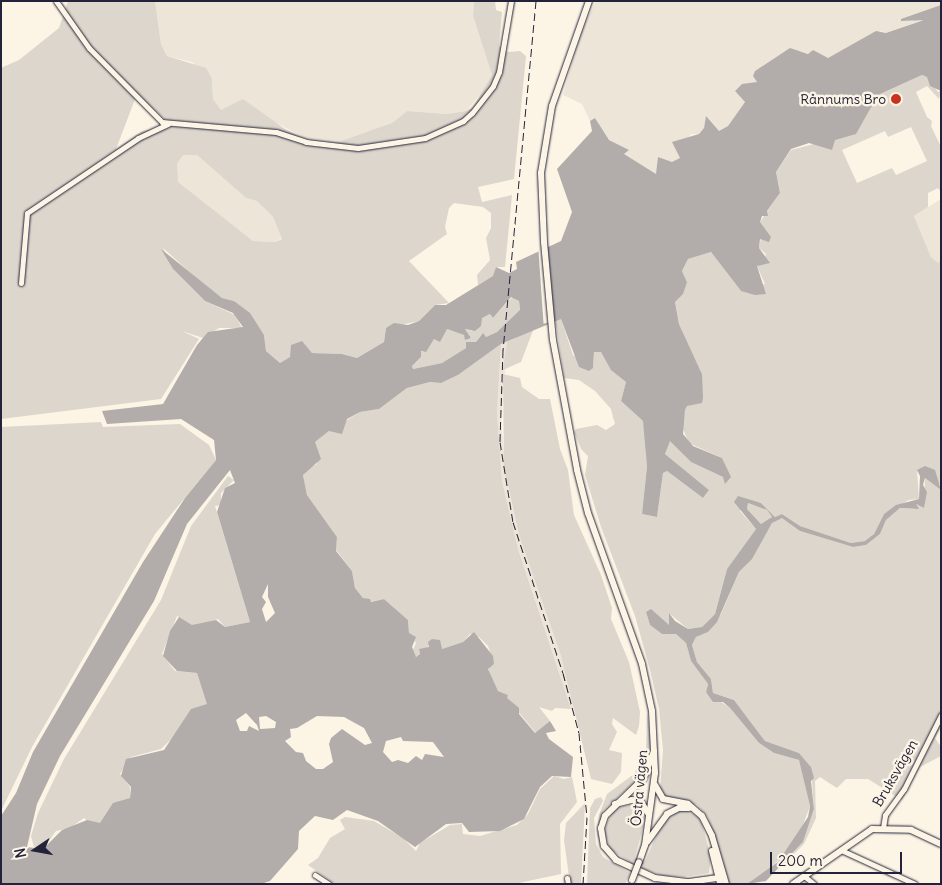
<!DOCTYPE html>
<html>
<head>
<meta charset="utf-8">
<style>
  body { margin:0 }
  #map { position:relative; width:942px; height:885px; overflow:hidden; background:#fcf5e5; font-family:Delius,sans-serif }
  div>[style] { position:absolute }
  [style*='--x'] { left:calc(var(--x)*1px); top:calc(var(--y)*1px); width:calc(var(--w)*1px); rotate:calc(var(--a)*1deg) }
  .built>* { inset:0; background:#ece5d8 }
  .green>* { inset:0; background:#dcd6cc }
  .water>* { inset:0; background:#b2adab }
  .pier>* { inset:0; background:#fcf5e5; transform-origin:0 0 }
  .roads { filter:drop-shadow(0 0 1px #22223b) drop-shadow(0 0 1px #22223b) }
  .minor>* { height:5px; margin:-2.5px; padding:0 2.5px; transform-origin:2.5px; border-radius:2.5px; background:#fcf5e5 }
  .tertiary>* { height:6px; margin:-3px; padding:0 3px; transform-origin:3px; border-radius:3px; background:#fcf5e5 }
  .rail>* { height:1px; margin-top:-0.5px; transform-origin:0; background:repeating-linear-gradient(90deg,#22223b 0 8px,transparent 0 12px) }
  .bridges { filter:drop-shadow(0 0 1px #22223b) drop-shadow(0 0 1px #22223b) }
  .tertiary-bridge>* { height:6px; margin:-3px; padding:0 3px; transform-origin:3px; border-radius:3px; background:#fcf5e5 }
  .dots>* { width:14px; height:14px; translate:-50% -50%; box-sizing:border-box; border:2px solid #fcf5e5; border-radius:50% }
  span { translate:-50% -50%; white-space:nowrap; text-align:center; line-height:1.15; -webkit-text-stroke:5px #fcf5e5; paint-order:stroke }
  .poi-label { font-size:14px; color:#22223b }
  .right { translate:-100% -50%; text-align:right }
  .street-label { font-size:14px; color:#22223b }
  .frame { position:absolute; inset:0; border:2px solid #22223b; pointer-events:none }
  .north { position:absolute; left:10px; top:825px; width:50px; height:50px; -webkit-text-stroke:4px #fcf5e5; paint-order:stroke; rotate:258deg; font-size:14px; font-weight:700; line-height:20px; text-align:center; color:#22223b }
  .north::after { content:''; display:block; margin:auto; width:18px; height:22px; background:#22223b; clip-path:polygon(50% 0,100% 100%,50% 72%,0 100%) }
  .scale { position:absolute; left:770px; top:852px; width:132px; height:22px; box-sizing:border-box; border:2px solid #22223b; border-top:0; padding-left:6px; font-size:15px; line-height:18px; white-space:nowrap; color:#22223b; -webkit-text-stroke:4px #fcf5e5; paint-order:stroke }
</style>
</head>
<body>
<div id="map">
  <div class="built">
    <div style="clip-path:polygon(155px 1px,474px 1px,473px 16px,492px 75px,486px 88px,466px 111px,447px 114px,407px 111px,392px 123px,362px 136px,336px 143px,309px 140px,273px 121px,229px 107px,221px 110px,213px 99px,212px 79px,192px 62px,167px 56px,161px 44px)"></div>
    <div style="clip-path:polygon(596px 1px,941px 1px,941px 5px,901px 21px,926px 19px,886px 33px,881px 31px,828px 58px,790px 49px,755px 71px,757px 82px,735px 91px,745px 102px,728px 126px,719px 131px,706px 117px,704px 128px,699px 134px,691px 134px,680px 152px,680px 158px,656px 174px,623px 154px,629px 150px,609px 140px,601px 132px,596px 118px,590px 121px,582px 104px,563px 95px,581px 31px)"></div>
    <div style="clip-path:polygon(183px 155px,197px 155px,246px 198px,257px 201px,273px 217px,282px 238px,276px 242px,253px 241px,177px 182px,177px 164px)"></div>
    <div style="clip-path:polygon(941px 199px,941px 259px,938px 263px,931px 257px,914px 216px)"></div>
    <div style="clip-path:polygon(507px 342px,501px 423px,508px 489px,519px 535px,561px 656px,576px 707px,571px 709px,518px 549px,502px 481px,497px 413px,501px 344px)"></div>
  </div>
  <div class="green">
    <div style="clip-path:polygon(evenodd,68px 1px,155px 1px,161px 44px,167px 56px,206px 68px,212px 79px,213px 99px,221px 110px,243px 99px,285px 129px,309px 140px,336px 143px,392px 123px,407px 111px,447px 114px,466px 111px,473px 107px,492px 75px,473px 16px,474px 1px,495px 1px,496px 10px,502px 12px,499px 46px,507px 52px,520px 51px,526px 56px,514px 179px,478px 187px,482px 202px,512px 195px,505px 267px,496px 267px,494px 276px,478px 285px,477px 275px,490px 260px,486px 238px,491px 228px,491px 213px,483px 207px,454px 203px,449px 208px,445px 227px,447px 234px,409px 261px,449px 303px,435px 305px,419px 321px,386px 328px,384px 342px,357px 358px,342px 354px,312px 353px,307px 348px,280px 363px,266px 351px,264px 335px,234px 301px,222px 298px,204px 285px,163px 248px,173px 269px,205px 301px,235px 315px,242px 328px,219px 328px,203px 338px,182px 331px,199px 339px,161px 399px,1px 419px,1px 68px,19px 60px,59px 28px,68px 1px,137px 94px,167px 121px,159px 128px,142px 131px,116px 149px,137px 94px,68px 1px,183px 155px,197px 155px,246px 198px,257px 201px,273px 217px,282px 239px,276px 242px,253px 241px,178px 182px,177px 164px,183px 155px)"></div>
    <div style="clip-path:polygon(evenodd,922px 75px,927px 77px,938px 92px,941px 91px,939px 99px,927px 86px,916px 92px,927px 117px,932px 121px,931px 126px,941px 147px,941px 192px,938px 188px,928px 193px,928px 207px,914px 216px,931px 257px,938px 263px,941px 259px,941px 485px,917px 471px,919px 499px,909px 500px,884px 514px,874px 534px,866px 541px,851px 543px,800px 526px,782px 514px,775px 517px,761px 503px,749px 500px,740px 511px,756px 529px,727px 569px,715px 614px,702px 627px,688px 629px,670px 614px,669px 625px,646px 612px,650px 625px,662px 634px,676px 634px,686px 643px,691px 661px,708px 684px,706px 692px,730px 708px,759px 743px,774px 753px,799px 760px,802px 770px,810px 806px,801px 830px,785px 854px,763px 875px,747px 884px,730px 884px,708px 817px,697px 805px,667px 797px,660px 791px,663px 750px,659px 709px,650px 670px,635px 616px,601px 527px,585px 475px,588px 456px,581px 449px,574px 432px,576px 429px,597px 425px,606px 430px,615px 424px,613px 417px,611px 409px,595px 391px,579px 380px,564px 378px,555px 319px,561px 319px,573px 355px,593px 368px,594px 352px,601px 352px,626px 382px,621px 401px,643px 421px,646px 441px,647px 466px,642px 514px,657px 517px,663px 473px,667px 471px,703px 498px,709px 490px,665px 454px,670px 440px,691px 462px,723px 477px,722px 458px,689px 443px,682px 427px,685px 410px,702px 374px,679px 324px,675px 301px,687px 282px,682px 271px,688px 259px,711px 252px,741px 291px,765px 284px,757px 266px,763px 263px,766px 254px,759px 248px,763px 227px,760px 222px,780px 193px,776px 172px,791px 150px,856px 133px,878px 95px,922px 75px,911px 127px,927px 161px,896px 175px,892px 168px,857px 183px,842px 150px,885px 131px,888px 137px,911px 127px)"></div>
    <div style="clip-path:polygon(512px 297px,519px 301px,520px 311px,497px 332px,486px 337px,482px 334px,476px 342px,467px 342px,466px 348px,442px 363px,413px 369px,412px 366px,421px 357px,420px 351px,424px 352px,431px 342px,447px 329px,465px 335px,466px 339px,471px 338px,465px 329px,472px 331px,482px 318px,490px 314px,493px 318px)"></div>
    <div style="clip-path:polygon(534px 328px,521px 362px,503px 370px,507px 342px)"></div>
    <div style="clip-path:polygon(501px 344px,497px 413px,502px 481px,518px 549px,571px 709px,555px 708px,552px 711px,539px 707px,550px 721px,536px 733px,506px 697px,508px 695px,498px 691px,491px 679px,488px 667px,494px 664px,488px 646px,479px 637px,470px 634px,463px 642px,442px 649px,429px 644px,427px 649px,419px 649px,420px 654px,416px 657px,412px 652px,416px 643px,409px 633px,408px 620px,384px 599px,370px 602px,363px 598px,355px 588px,352px 571px,336px 550px,337px 537px,307px 495px,303px 475px,308px 468px,317px 464px,315px 442px,329px 431px,360px 412px,379px 409px,407px 388px,430px 382px,441px 383px,458px 375px)"></div>
    <div style="clip-path:polygon(503px 374px,520px 378px,522px 387px,539px 399px,550px 399px,560px 449px,568px 470px,574px 515px,601px 575px,612px 608px,611px 619px,629px 662px,640px 712px,639px 726px,636px 735px,613px 718px,612px 724px,617px 732px,609px 750px,622px 753px,621px 772px,612px 784px,591px 779px,561px 656px,519px 535px,504px 468px)"></div>
    <div style="clip-path:polygon(101px 422px,103px 427px,180px 424px,209px 445px,216px 460px,155px 534px,32px 747px,1px 811px,1px 427px)"></div>
    <div style="clip-path:polygon(228px 476px,234px 480px,221px 493px,221px 505px,215px 506px,250px 622px,225px 627px,218px 619px,195px 627px,177px 616px,162px 654px,175px 671px,197px 673px,208px 704px,161px 749px,131px 757px,120px 774px,130px 787px,130px 798px,113px 804px,108px 819px,95px 826px,84px 818px,70px 828px,56px 831px,43px 849px,34px 847px,31px 836px,38px 813px,64px 759px,161px 600px,191px 526px)"></div>
    <div style="clip-path:polygon(925px 478px,941px 490px,941px 727px,935px 738px,941px 747px,941px 756px,920px 767px,902px 800px,868px 779px,846px 779px,837px 788px,820px 777px,815px 781px,816px 818px,804px 844px,776px 872px,803px 842px,814px 809px,811px 767px,799px 753px,765px 741px,734px 700px,713px 693px,711px 679px,697px 662px,692px 645px,696px 637px,708px 632px,721px 614px,739px 572px,747px 564px,772px 523px,782px 517px,800px 531px,853px 547px,866px 545px,880px 534px,886px 520px,900px 508px,914px 509px,916px 504px,924px 508px)"></div>
    <div style="clip-path:polygon(748px 503px,767px 510px,772px 517px,761px 524px,747px 509px)"></div>
    <div style="clip-path:polygon(647px 711px,651px 743px,650px 756px,644px 773px,603px 811px,598px 833px,602px 849px,597px 835px,599px 815px,607px 794px,634px 774px,646px 751px)"></div>
    <div style="clip-path:polygon(554px 776px,564px 779px,572px 777px,577px 802px,560px 824px,561px 874px,514px 884px,335px 884px,308px 865px,318px 858px,330px 838px,345px 829px,340px 820px,345px 817px,374px 821px,403px 838px,416px 851px,420px 843px,450px 825px,462px 824px,463px 834px,480px 836px,517px 825px,528px 814px,540px 789px)"></div>
    <div style="clip-path:polygon(601px 797px,603px 801px,594px 818px,596px 844px,603px 857px,630px 873px,625px 884px,587px 884px,590px 808px,595px 799px)"></div>
    <div style="clip-path:polygon(585px 803px,581px 884px,570px 884px,564px 840px,566px 823px)"></div>
    <div style="clip-path:polygon(640px 803px,647px 813px,633px 864px,610px 849px,604px 832px,611px 814px,617px 808px)"></div>
    <div style="clip-path:polygon(684px 809px,698px 817px,702px 824px,711px 857px,709px 873px,684px 877px,663px 876px,642px 868px,661px 825px,675px 812px)"></div>
  </div>
  <div class="water">
    <div style="clip-path:polygon(evenodd,941px 5px,941px 91px,930px 86px,927px 77px,922px 75px,878px 95px,856px 134px,835px 140px,832px 150px,809px 143px,791px 149px,776px 172px,780px 193px,767px 211px,768px 216px,762px 216px,760px 222px,771px 237px,769px 242px,760px 239px,759px 248px,770px 263px,757px 266px,766px 294px,755px 295px,741px 291px,711px 252px,688px 259px,682px 271px,687px 282px,683px 294px,675px 302px,679px 324px,702px 374px,703px 398px,702px 403px,687px 406px,685px 410px,683px 434px,693px 446px,722px 458px,731px 477px,725px 484px,723px 477px,691px 462px,670px 441px,665px 454px,709px 490px,703px 498px,667px 471px,663px 473px,657px 517px,642px 514px,647px 466px,643px 421px,621px 401px,626px 382px,611px 370px,601px 352px,594px 352px,593px 368px,589px 371px,579px 367px,561px 319px,501px 344px,458px 375px,441px 383px,430px 382px,407px 388px,379px 409px,360px 412px,347px 419px,342px 434px,329px 431px,315px 442px,321px 459px,303px 475px,307px 495px,337px 537px,336px 551px,352px 571px,355px 588px,363px 598px,370px 599px,371px 602px,384px 599px,408px 620px,409px 633px,416px 637px,412px 647px,416px 657px,420px 654px,419px 649px,429px 647px,428px 642px,432px 639px,440px 640px,442px 649px,463px 642px,474px 632px,493px 656px,494px 664px,488px 669px,498px 691px,508px 695px,507px 698px,519px 708px,519px 714px,535px 733px,550px 721px,556px 731px,546px 733px,549px 739px,573px 757px,571px 777px,552px 776px,540px 787px,524px 819px,500px 831px,469px 832px,462px 823px,446px 824px,415px 847px,378px 821px,347px 810px,333px 820px,315px 816px,299px 831px,298px 849px,270px 881px,261px 884px,1px 884px,1px 816px,16px 793px,33px 752px,143px 562px,185px 498px,216px 460px,214px 440px,181px 419px,107px 424px,102px 411px,163px 404px,197px 345px,208px 332px,243px 327px,233px 313px,205px 301px,173px 269px,161px 249px,222px 298px,234px 301px,250px 313px,264px 335px,266px 351px,280px 363px,290px 357px,291px 345px,302px 341px,312px 353px,342px 354px,357px 358px,384px 342px,386px 328px,394px 323px,408px 325px,419px 321px,435px 305px,446px 305px,493px 276px,496px 267px,509px 273px,517px 269px,516px 262px,561px 241px,572px 212px,557px 169px,592px 131px,590px 121px,595px 118px,609px 140px,629px 150px,624px 154px,656px 174px,658px 157px,672px 162px,680px 158px,672px 142px,699px 134px,704px 128px,706px 116px,719px 131px,728px 126px,745px 102px,735px 91px,742px 84px,757px 82px,753px 76px,755px 71px,790px 48px,808px 54px,813px 50px,828px 58px,876px 31px,886px 33px,924px 20px,901px 21px,901px 19px,941px 5px,511px 297px,519px 301px,520px 310px,497px 332px,486px 337px,483px 333px,476px 342px,466px 342px,466px 348px,442px 363px,413px 369px,412px 366px,421px 357px,421px 351px,426px 352px,434px 339px,440px 342px,447px 329px,464px 335px,465px 340px,471px 338px,465px 329px,475px 331px,481px 326px,482px 318px,490px 314px,493px 318px,511px 297px,941px 5px,230px 470px,235px 483px,225px 488px,217px 512px,250px 622px,225px 627px,216px 620px,192px 625px,179px 617px,170px 631px,163px 656px,177px 671px,197px 673px,207px 704px,191px 709px,164px 750px,126px 759px,121px 776px,131px 787px,130px 798px,113px 803px,100px 823px,87px 820px,62px 830px,43px 849px,27px 847px,37px 804px,60px 756px,154px 601px,187px 524px,230px 470px,941px 5px,268px 584px,268px 597px,275px 613px,266px 622px,262px 609px,266px 602px,262px 597px,268px 584px,941px 5px,246px 713px,257px 725px,259px 731px,249px 726px,247px 731px,240px 731px,236px 720px,246px 713px,941px 5px,266px 716px,276px 722px,275px 728px,260px 729px,259px 717px,266px 716px,941px 5px,317px 716px,344px 717px,364px 728px,372px 743px,365px 745px,342px 729px,331px 738px,329px 744px,333px 762px,323px 769px,316px 769px,306px 761px,303px 753px,296px 752px,285px 741px,291px 737px,290px 729px,297px 728px,317px 716px,941px 5px,401px 737px,403px 741px,433px 742px,444px 757px,425px 754px,422px 760px,416px 756px,408px 763px,398px 760px,392px 762px,383px 752px,386px 741px,401px 737px)"></div>
    <div style="clip-path:polygon(evenodd,925px 466px,935px 470px,941px 490px,925px 478px,923px 485px,927px 492px,924px 508px,916px 504px,919px 509px,900px 508px,886px 520px,880px 534px,866px 545px,853px 547px,800px 531px,782px 518px,772px 523px,752px 559px,739px 572px,717px 622px,708px 632px,696px 637px,692px 645px,697px 662px,711px 679px,713px 693px,734px 700px,765px 741px,799px 753px,811px 767px,814px 778px,811px 781px,814px 809px,803px 842px,766px 881px,747px 884px,778px 862px,808px 817px,810px 806px,799px 760px,774px 753px,759px 743px,730px 708px,723px 702px,713px 702px,706px 692px,708px 684px,691px 661px,686px 643px,676px 634px,662px 634px,650px 625px,646px 612px,651px 609px,669px 625px,669px 613px,675px 621px,688px 629px,702px 627px,715px 614px,727px 569px,756px 529px,734px 502px,738px 496px,761px 503px,775px 517px,782px 514px,800px 526px,851px 543px,865px 541px,874px 534px,884px 514px,896px 505px,919px 499px,920px 476px,917px 470px,925px 466px,748px 503px,767px 510px,772px 517px,761px 524px,747px 509px,748px 503px)"></div>
  </div>
  <div class="pier">
    <div style="left:547px;top:244px;width:79px;height:9px;rotate:86deg"></div>
  </div>
  <div class="roads">
    <div class="minor">
      <div style="--x:56;--y:1;--w:57;--a:54.9"></div>
      <div style="--x:89;--y:48;--w:104;--a:45.4"></div>
      <div style="--x:162;--y:122;--w:114;--a:5"></div>
      <div style="--x:276;--y:132;--w:32;--a:18"></div>
      <div style="--x:306;--y:142;--w:52;--a:6.6"></div>
      <div style="--x:358;--y:148;--w:68;--a:-8.5"></div>
      <div style="--x:425;--y:138;--w:42;--a:-24.1"></div>
      <div style="--x:463;--y:121;--w:12;--a:-42"></div>
      <div style="--x:472;--y:113;--w:34;--a:-52"></div>
      <div style="--x:493;--y:86;--w:15;--a:-67"></div>
      <div style="--x:499;--y:72;--w:72;--a:-80.4"></div>
      <div style="--x:21;--y:283;--w:70;--a:-85.1"></div>
      <div style="--x:27;--y:213;--w:134;--a:-34"></div>
      <div style="--x:138;--y:138;--w:33;--a:-25"></div>
      <div style="--x:883;--y:828;--w:13;--a:-81"></div>
      <div style="--x:885;--y:815;--w:32;--a:-54"></div>
      <div style="--x:904;--y:789;--w:83;--a:-63.4"></div>
      <div style="--x:841;--y:850;--w:81;--a:24.7"></div>
      <div style="--x:315;--y:875;--w:17;--a:33"></div>
      <div style="--x:804;--y:876;--w:13;--a:39"></div>
      <div style="--x:567;--y:878;--w:6;--a:81"></div>
    </div>
    <div class="tertiary">
      <div style="--x:589;--y:1;--w:111;--a:109.4"></div>
      <div style="--x:552;--y:106;--w:68;--a:99.3"></div>
      <div style="--x:541;--y:173;--w:69;--a:87.5"></div>
      <div style="--x:544;--y:242;--w:98;--a:84.8"></div>
      <div style="--x:553;--y:340;--w:132;--a:79.5"></div>
      <div style="--x:577;--y:470;--w:44;--a:75.7"></div>
      <div style="--x:588;--y:513;--w:160;--a:70.3"></div>
      <div style="--x:642;--y:664;--w:48;--a:78"></div>
      <div style="--x:652;--y:711;--w:62;--a:87.2"></div>
      <div style="--x:655;--y:773;--w:73;--a:97.9"></div>
      <div style="--x:645;--y:845;--w:18;--a:109"></div>
      <div style="--x:654;--y:751;--w:30;--a:111"></div>
      <div style="--x:643;--y:779;--w:53;--a:135.8"></div>
      <div style="--x:605;--y:816;--w:13;--a:108"></div>
      <div style="--x:601;--y:828;--w:18;--a:81"></div>
      <div style="--x:604;--y:846;--w:18;--a:49"></div>
      <div style="--x:616;--y:860;--w:43;--a:24.8"></div>
      <div style="--x:655;--y:878;--w:34;--a:7"></div>
      <div style="--x:689;--y:882;--w:35;--a:-8"></div>
      <div style="--x:655;--y:785;--w:16;--a:60"></div>
      <div style="--x:663;--y:799;--w:25;--a:11"></div>
      <div style="--x:688;--y:804;--w:18;--a:41"></div>
      <div style="--x:702;--y:816;--w:22;--a:63"></div>
      <div style="--x:712;--y:836;--w:50;--a:73.7"></div>
      <div style="--x:615;--y:804;--w:17;--a:-13"></div>
      <div style="--x:632;--y:800;--w:9;--a:13"></div>
      <div style="--x:641;--y:802;--w:15;--a:58"></div>
      <div style="--x:647;--y:842;--w:34;--a:-54"></div>
      <div style="--x:667;--y:814;--w:13;--a:-27"></div>
      <div style="--x:679;--y:808;--w:10;--a:0"></div>
      <div style="--x:712;--y:851;--w:34;--a:76"></div>
      <div style="--x:793;--y:884;--w:96;--a:-34.8"></div>
      <div style="--x:872;--y:829;--w:39;--a:1"></div>
      <div style="--x:911;--y:830;--w:33;--a:25"></div>
    </div>
  </div>
  <div class="rail">
    <div style="--x:536;--y:1;--w:351;--a:95.4"></div>
    <div style="--x:503;--y:350;--w:92;--a:91.9"></div>
    <div style="--x:500;--y:442;--w:81;--a:80.8"></div>
    <div style="--x:513;--y:522;--w:159;--a:71.7"></div>
    <div style="--x:563;--y:673;--w:62;--a:75.1"></div>
    <div style="--x:579;--y:733;--w:84;--a:84.6"></div>
    <div style="--x:587;--y:817;--w:67;--a:93.4"></div>
  </div>
  <div class="bridges">
    <div class="tertiary-bridge">
      <div style="--x:632;--y:880;--w:19;--a:-69"></div>
    </div>
  </div>
  <div class="dots">
    <div style="left:896px;top:99px;background:#c8321e"></div>
  </div>
  <div class="poi-label">
    <span class="right" style="left:886px;top:99px">Rånnums Bro</span>
  </div>
  <div class="street-label">
    <span style="left:895px;top:773px;rotate:-60deg">Bruksvägen</span>
    <span style="left:639px;top:788px;rotate:-85deg">Östra vägen</span>
  </div>
  <div class="frame"></div>
  <div class="north">N</div>
  <div class="scale">200 m</div>
</div>
</body>
</html>
